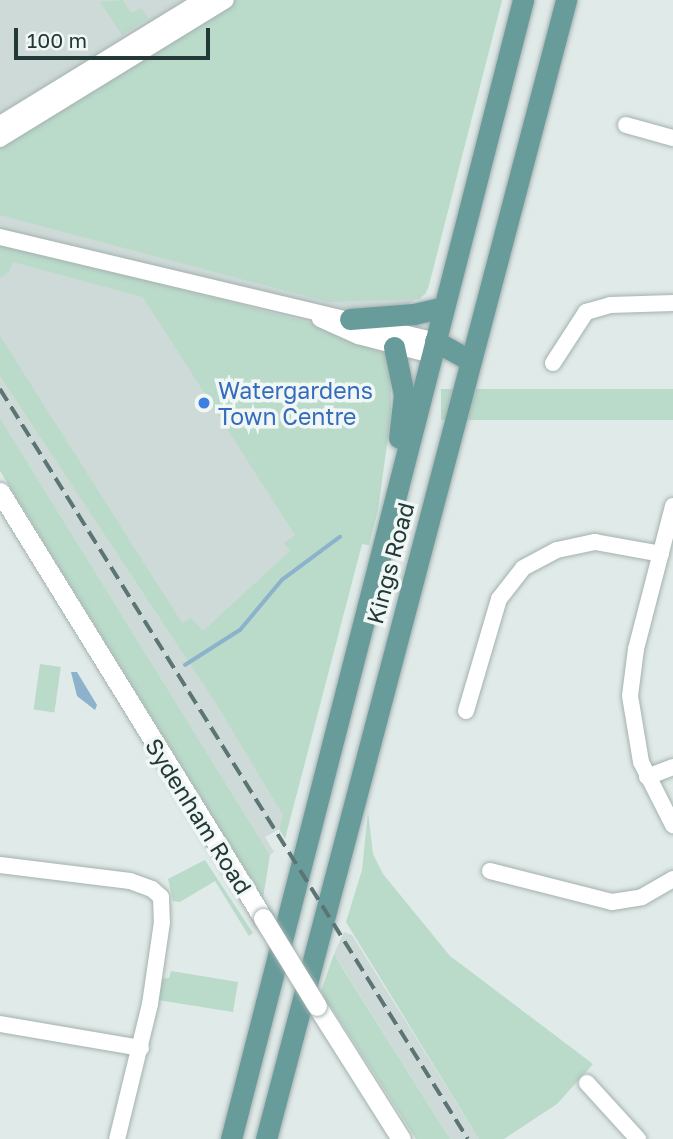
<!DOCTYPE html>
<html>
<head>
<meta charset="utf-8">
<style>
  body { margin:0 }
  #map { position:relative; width:673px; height:1139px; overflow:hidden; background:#e0eae8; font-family:"Golos Text",sans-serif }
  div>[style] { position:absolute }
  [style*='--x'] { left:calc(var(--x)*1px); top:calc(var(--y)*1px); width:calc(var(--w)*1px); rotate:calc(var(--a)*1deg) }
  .built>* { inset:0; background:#cedad7 }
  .green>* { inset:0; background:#badaca; transform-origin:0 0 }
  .water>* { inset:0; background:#8cb2cc }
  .stream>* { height:3.5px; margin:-1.75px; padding:0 1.75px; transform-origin:1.75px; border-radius:1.75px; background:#8cb2cc }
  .roads { filter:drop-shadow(0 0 2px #a3b1b0) drop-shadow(0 0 2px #a3b1b0) }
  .minor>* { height:16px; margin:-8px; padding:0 8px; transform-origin:8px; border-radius:8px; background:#fff }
  .tertiary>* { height:19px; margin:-9.5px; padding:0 9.5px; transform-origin:9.5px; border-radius:9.5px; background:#fff }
  .primary>* { height:21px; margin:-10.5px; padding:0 10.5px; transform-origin:10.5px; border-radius:10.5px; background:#689c9b }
  .rail>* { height:3.5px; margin-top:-1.75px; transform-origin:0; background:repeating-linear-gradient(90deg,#5c7574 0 14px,transparent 0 21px) }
  .bridges { filter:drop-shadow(0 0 2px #a3b1b0) drop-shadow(0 0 2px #a3b1b0) }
  .tertiary-bridge>* { height:19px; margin:-9.5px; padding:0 9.5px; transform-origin:9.5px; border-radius:9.5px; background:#fff }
  .dots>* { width:19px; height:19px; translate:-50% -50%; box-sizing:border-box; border:4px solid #f0f7f5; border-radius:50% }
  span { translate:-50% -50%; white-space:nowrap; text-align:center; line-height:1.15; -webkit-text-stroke:7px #f0f7f5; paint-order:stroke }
  .shop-label { font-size:23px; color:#366cbe }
  .left { translate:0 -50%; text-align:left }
  .street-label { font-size:23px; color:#223938 }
  .scale { position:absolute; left:14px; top:28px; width:196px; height:32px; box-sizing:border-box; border:4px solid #223938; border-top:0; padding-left:9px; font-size:21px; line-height:24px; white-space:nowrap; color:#223938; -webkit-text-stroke:5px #f0f7f5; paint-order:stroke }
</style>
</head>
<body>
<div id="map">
  <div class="built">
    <div style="clip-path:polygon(0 0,502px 0,426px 294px,409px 303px,396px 368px,390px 370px,391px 415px,369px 545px,362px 544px,279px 829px,265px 837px,274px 852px,270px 855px,0 418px)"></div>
    <div style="clip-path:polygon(344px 932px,352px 935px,479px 1139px,450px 1139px,334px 954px)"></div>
  </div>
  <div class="green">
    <div style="clip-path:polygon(123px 0,131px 13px,141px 8px,148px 18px,122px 35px,100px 2px)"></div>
    <div style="clip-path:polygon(235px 0,502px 0,428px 289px,420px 299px,328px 302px,0 215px,0 144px)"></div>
    <div style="clip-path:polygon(0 243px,314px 324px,390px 356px,391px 415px,378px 510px,369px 545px,362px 544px,285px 839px,279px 829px,283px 815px,216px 703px,0 376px,0 336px,182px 623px,191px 618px,203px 631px,290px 551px,284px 543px,295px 535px,143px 297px,13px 262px,9px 272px,0 278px)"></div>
    <div style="left:673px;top:389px;width:31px;height:232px;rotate:90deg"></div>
    <div style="clip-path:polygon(0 418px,270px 855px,263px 898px,0 471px)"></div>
    <div style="left:40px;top:664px;width:21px;height:46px;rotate:8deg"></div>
    <div style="clip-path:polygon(368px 812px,373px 854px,383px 874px,450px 956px,593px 1064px,557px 1104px,504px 1139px,479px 1139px,346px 922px,362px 870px)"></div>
    <div style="clip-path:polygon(205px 860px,253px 933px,249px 936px,215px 881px,180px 902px,173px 901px,168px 879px)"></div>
    <div style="clip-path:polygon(334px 954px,343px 969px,450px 1139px,416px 1139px,321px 991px)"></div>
    <div style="clip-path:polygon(171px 971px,238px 982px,233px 1012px,158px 1000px,161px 979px,169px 978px)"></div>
  </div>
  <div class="water">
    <div style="clip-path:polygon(71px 672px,77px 672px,97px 705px,95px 710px,77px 696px)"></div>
  </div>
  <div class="stream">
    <div style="--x:185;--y:665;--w:65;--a:-32.5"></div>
    <div style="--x:240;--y:630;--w:65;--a:-50"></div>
    <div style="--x:282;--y:580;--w:72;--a:-36.6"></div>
  </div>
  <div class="roads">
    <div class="minor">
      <div style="--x:0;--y:124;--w:237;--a:-31.5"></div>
      <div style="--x:626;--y:125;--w:49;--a:15.5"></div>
      <div style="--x:0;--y:139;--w:265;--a:-31.6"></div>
      <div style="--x:0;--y:237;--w:447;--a:13.4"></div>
      <div style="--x:320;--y:319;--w:42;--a:24.1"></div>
      <div style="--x:358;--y:336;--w:76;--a:14.4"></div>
      <div style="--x:553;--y:363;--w:61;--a:-57.1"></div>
      <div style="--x:586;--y:312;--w:25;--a:-16"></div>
      <div style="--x:610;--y:305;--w:63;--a:-1.8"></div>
      <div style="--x:673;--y:506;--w:148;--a:104.5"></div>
      <div style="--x:636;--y:649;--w:47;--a:97.3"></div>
      <div style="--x:630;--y:696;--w:67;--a:80.5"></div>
      <div style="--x:641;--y:762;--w:71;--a:63.1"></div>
      <div style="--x:466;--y:711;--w:117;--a:-73.6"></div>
      <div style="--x:499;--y:599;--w:39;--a:-52"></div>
      <div style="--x:523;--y:568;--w:38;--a:-28"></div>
      <div style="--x:557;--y:550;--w:39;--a:-12"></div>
      <div style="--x:595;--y:542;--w:67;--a:10.3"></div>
      <div style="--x:647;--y:777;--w:28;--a:-21"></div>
      <div style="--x:0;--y:865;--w:131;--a:7"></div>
      <div style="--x:130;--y:881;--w:23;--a:20"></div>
      <div style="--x:152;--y:889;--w:12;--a:42"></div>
      <div style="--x:161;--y:897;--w:25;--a:88"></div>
      <div style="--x:162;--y:922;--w:83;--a:98.3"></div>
      <div style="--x:150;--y:1004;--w:139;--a:103.7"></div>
      <div style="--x:490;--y:871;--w:126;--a:14.3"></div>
      <div style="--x:612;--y:902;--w:30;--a:-9"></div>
      <div style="--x:642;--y:897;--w:36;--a:-30"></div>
      <div style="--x:0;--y:1024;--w:143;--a:9.7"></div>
      <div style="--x:587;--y:1083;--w:76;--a:47.7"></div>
    </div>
    <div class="tertiary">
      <div style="--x:0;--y:492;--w:501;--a:58.31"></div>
      <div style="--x:317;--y:1006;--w:157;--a:57.7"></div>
    </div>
    <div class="primary">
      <div style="--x:350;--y:319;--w:64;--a:-4.5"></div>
      <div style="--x:414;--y:314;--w:31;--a:-13"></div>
      <div style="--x:435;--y:341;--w:41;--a:29.1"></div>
      <div style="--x:394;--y:347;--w:49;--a:78.2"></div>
      <div style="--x:404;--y:395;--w:43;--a:96.6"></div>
      <div style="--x:231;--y:1139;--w:1176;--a:-75.62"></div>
      <div style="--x:266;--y:1139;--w:1178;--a:-75.24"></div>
    </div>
  </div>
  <div class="rail">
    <div style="--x:0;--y:389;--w:884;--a:58.04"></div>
  </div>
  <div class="bridges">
    <div class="tertiary-bridge">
      <div style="--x:263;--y:918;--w:103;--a:58.5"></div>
    </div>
  </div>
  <div class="dots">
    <div style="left:204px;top:403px;background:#3f7fe0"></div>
  </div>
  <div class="shop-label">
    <span class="left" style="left:218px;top:403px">Watergardens<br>Town Centre</span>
  </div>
  <div class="street-label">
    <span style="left:390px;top:563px;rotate:-75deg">Kings Road</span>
    <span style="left:199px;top:816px;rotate:58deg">Sydenham Road</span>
  </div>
  <div class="scale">100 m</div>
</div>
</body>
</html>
